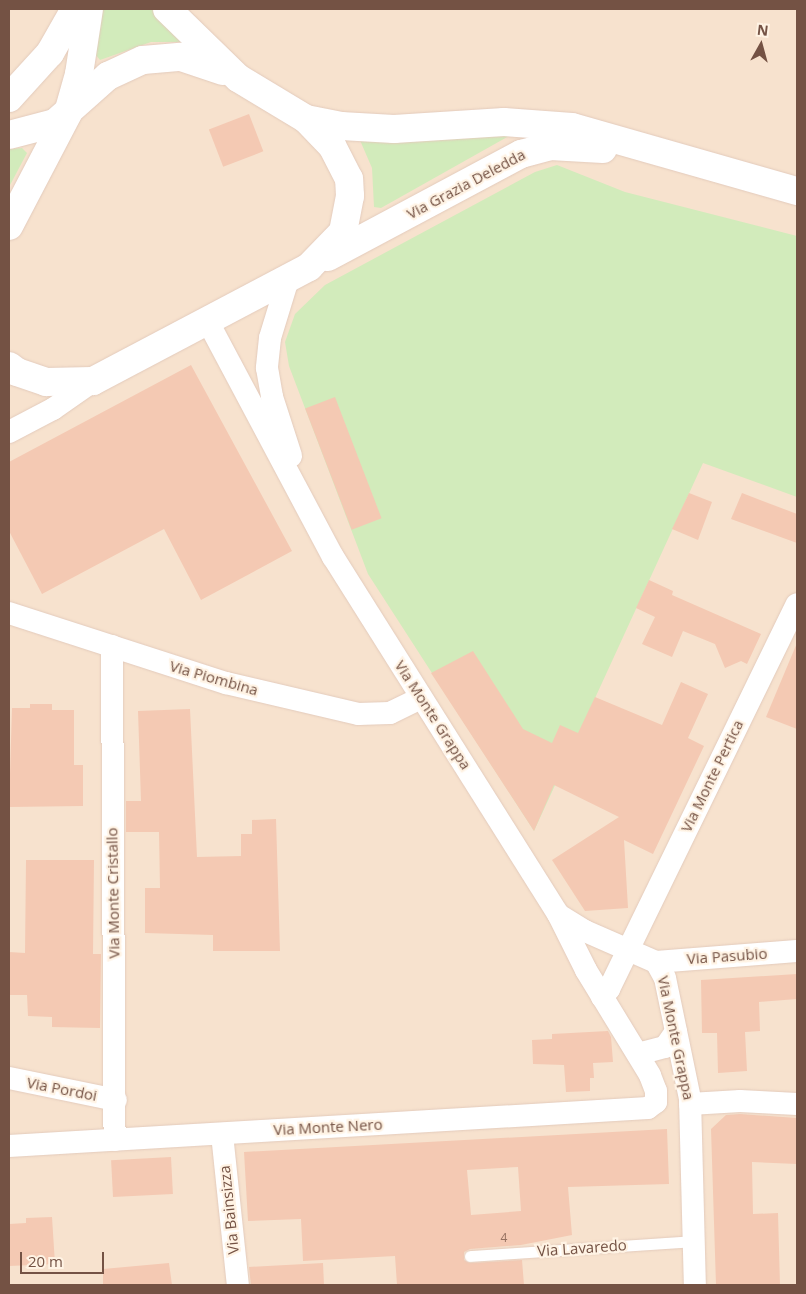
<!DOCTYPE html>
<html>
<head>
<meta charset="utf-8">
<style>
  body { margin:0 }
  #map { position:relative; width:806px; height:1294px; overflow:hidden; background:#fdefdd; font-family:"Open Sans",sans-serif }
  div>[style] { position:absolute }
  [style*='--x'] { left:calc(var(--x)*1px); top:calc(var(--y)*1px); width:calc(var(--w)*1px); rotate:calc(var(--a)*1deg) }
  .residential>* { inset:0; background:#f7e2ce; transform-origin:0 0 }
  .green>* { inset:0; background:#d2ebbb }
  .building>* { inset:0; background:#f4c9b3; transform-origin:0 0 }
  .roads { filter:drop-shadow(0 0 1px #e3cbbc) drop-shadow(0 0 1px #e3cbbc) }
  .lane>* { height:11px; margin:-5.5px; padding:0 5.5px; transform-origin:5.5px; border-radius:5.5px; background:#fff }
  .street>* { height:22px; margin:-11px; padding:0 11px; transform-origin:11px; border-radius:11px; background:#fff }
  .secondary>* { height:28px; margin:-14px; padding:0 14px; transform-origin:14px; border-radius:14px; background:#fff }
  span { translate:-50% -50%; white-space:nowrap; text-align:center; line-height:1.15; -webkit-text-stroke:4.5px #fff3e4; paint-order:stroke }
  .number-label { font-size:12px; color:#947060 }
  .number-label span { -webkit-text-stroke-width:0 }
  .street-label { font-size:15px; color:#745244 }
  .frame { position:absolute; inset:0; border:10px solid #745244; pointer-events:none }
  .north { position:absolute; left:736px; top:20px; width:50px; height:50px; -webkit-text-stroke:4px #fff3e4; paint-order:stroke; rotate:7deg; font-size:14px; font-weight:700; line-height:20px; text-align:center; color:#745244 }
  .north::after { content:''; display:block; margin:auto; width:18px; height:22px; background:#745244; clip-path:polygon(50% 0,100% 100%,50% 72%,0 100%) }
  .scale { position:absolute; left:20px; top:1252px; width:84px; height:22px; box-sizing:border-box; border:2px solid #745244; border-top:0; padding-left:6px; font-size:15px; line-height:18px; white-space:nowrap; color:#745244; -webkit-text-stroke:4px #fff3e4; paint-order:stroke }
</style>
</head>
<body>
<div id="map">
  <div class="residential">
    <div style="left:9px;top:9px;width:788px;height:1276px"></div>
  </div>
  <div class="green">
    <div style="clip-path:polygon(102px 9px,159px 9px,182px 42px,151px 42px,100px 60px,95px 54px)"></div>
    <div style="clip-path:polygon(509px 136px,381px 208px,374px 207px,372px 168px,359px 138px)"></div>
    <div style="clip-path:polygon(22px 148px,27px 153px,9px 187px,9px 149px)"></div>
    <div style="clip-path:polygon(557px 165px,625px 192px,797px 236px,797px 497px,703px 463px,534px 831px,368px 574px,289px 366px,285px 342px,295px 314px,325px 285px,535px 172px)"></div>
  </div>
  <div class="building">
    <div style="left:249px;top:114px;width:40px;height:43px;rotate:69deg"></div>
    <div style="clip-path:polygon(191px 365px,292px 551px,201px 600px,164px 529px,42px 594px,9px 531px,9px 462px)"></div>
    <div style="left:335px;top:397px;width:130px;height:32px;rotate:69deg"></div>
    <div style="clip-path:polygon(689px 493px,712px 502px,698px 540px,672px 529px)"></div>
    <div style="clip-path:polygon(742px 493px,797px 514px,797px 543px,731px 519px)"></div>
    <div style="clip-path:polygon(649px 580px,673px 591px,672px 595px,761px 634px,747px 664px,741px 661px,725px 668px,715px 644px,683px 631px,672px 657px,642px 644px,655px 617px,636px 608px)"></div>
    <div style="clip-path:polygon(797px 643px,797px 729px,766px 717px)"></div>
    <div style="clip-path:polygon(473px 651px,523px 729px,552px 743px,560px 725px,578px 733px,595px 697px,662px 725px,681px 682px,708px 694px,688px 738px,704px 746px,653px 854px,624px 840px,628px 908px,585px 911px,552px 860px,619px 817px,554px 785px,534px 831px,431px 673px)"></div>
    <div style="clip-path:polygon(30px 704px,52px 704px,52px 710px,74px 710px,74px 765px,83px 765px,83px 806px,9px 807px,12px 708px,30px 708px)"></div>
    <div style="clip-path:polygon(190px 709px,197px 857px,241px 856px,241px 834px,252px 834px,252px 820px,276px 819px,280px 951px,213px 951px,213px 935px,145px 933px,145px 888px,160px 888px,159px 832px,126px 832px,126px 801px,141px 801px,138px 711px)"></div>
    <div style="clip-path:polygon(26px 860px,94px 860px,93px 954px,101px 954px,100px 1028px,52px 1027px,52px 1017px,28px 1016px,27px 995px,9px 995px,9px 952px,25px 953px)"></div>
    <div style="clip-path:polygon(797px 974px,797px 999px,759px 1002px,760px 1031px,745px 1032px,747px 1071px,718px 1073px,717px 1033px,702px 1033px,701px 980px)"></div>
    <div style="clip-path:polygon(608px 1031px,611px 1037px,613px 1062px,593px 1063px,594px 1078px,590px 1078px,590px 1091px,566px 1092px,564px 1065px,533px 1064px,532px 1040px,552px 1039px,552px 1034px)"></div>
    <div style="clip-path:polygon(740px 1114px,797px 1118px,797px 1164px,752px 1162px,753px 1214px,778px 1213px,780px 1285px,716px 1285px,711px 1129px,726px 1115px)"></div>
    <div style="clip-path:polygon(evenodd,667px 1129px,669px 1184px,568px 1187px,572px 1235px,521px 1245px,470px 1249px,464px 1252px,464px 1260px,470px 1263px,522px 1260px,524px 1285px,397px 1285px,395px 1256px,303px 1261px,301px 1219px,248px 1221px,244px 1152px,667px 1129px,518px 1167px,521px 1211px,471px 1215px,467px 1170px,518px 1167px)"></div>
    <div style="left:171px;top:1157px;width:37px;height:60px;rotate:87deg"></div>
    <div style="clip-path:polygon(52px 1217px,55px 1264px,9px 1266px,9px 1224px,26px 1223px,26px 1218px)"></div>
    <div style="clip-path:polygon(169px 1263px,172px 1285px,103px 1285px,103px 1269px)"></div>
    <div style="clip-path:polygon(323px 1263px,324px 1285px,251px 1285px,249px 1267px)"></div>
  </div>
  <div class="roads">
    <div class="lane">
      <div style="--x:470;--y:1256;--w:224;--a:-3.8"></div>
    </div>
    <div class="street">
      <div style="--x:288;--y:279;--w:62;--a:107"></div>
      <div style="--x:270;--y:338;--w:30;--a:96"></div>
      <div style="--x:267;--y:368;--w:29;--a:80"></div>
      <div style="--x:272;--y:397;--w:62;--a:72.1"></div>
      <div style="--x:9;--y:432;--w:50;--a:-27.6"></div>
      <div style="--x:53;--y:409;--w:49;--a:-35"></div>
      <div style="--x:9;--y:613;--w:228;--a:17.9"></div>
      <div style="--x:226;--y:683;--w:136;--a:13.2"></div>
      <div style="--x:358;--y:714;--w:32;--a:-2"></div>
      <div style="--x:390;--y:713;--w:34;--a:-26"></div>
      <div style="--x:112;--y:646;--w:494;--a:89.7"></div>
      <div style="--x:559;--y:915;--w:31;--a:32"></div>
      <div style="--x:585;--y:931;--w:77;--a:23.6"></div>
      <div style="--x:656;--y:962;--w:18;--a:61"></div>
      <div style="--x:665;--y:978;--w:124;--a:78.3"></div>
      <div style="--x:690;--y:1099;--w:186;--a:88.5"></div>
      <div style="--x:656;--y:962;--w:141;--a:-4.5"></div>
      <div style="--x:602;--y:997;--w:11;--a:-49"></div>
      <div style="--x:609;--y:989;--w:428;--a:-64"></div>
      <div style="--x:638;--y:1054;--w:28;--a:-15"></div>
      <div style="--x:665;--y:1047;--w:19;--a:-55"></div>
      <div style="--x:9;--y:1078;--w:109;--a:11.6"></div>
      <div style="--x:690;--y:1104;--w:50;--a:-3.4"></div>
      <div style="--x:740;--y:1101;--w:57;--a:3"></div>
      <div style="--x:222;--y:1134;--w:152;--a:84"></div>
      <div style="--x:9;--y:1146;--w:640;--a:-3.4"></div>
      <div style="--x:648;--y:1108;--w:10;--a:-37"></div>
      <div style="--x:656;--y:1102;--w:11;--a:-90"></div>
      <div style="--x:656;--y:1091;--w:17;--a:-111"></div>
      <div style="--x:650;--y:1075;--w:123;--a:-121.4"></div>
      <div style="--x:586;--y:970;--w:63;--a:-116.6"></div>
      <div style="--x:558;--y:914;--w:422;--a:-122.2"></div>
      <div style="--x:333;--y:557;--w:266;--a:-118"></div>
    </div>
    <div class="secondary">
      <div style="--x:9;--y:98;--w:61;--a:-47.7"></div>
      <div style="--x:50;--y:53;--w:51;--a:-60.4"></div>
      <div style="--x:306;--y:119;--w:36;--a:11"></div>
      <div style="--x:341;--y:126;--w:53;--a:3.2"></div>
      <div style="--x:394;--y:129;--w:110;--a:-3.6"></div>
      <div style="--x:504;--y:122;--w:68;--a:4.2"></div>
      <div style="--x:572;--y:127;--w:234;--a:15.9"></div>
      <div style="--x:9;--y:135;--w:48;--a:-14.6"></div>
      <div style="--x:55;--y:123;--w:71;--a:-41.6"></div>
      <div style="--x:108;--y:76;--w:38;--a:-25"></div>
      <div style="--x:143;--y:60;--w:38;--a:-5"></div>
      <div style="--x:181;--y:57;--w:44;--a:18.4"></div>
      <div style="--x:9;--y:226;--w:127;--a:-62.4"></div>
      <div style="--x:68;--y:113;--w:41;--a:-74.2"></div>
      <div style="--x:79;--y:74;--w:66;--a:-81.3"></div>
      <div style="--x:328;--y:257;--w:219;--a:-28.1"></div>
      <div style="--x:521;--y:154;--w:30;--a:-15"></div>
      <div style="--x:550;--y:146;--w:53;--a:3.2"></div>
      <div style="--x:9;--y:366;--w:10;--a:37"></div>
      <div style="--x:17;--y:372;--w:31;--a:19"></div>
      <div style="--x:46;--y:382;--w:47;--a:-1.2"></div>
      <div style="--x:93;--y:381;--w:244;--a:-27.8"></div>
      <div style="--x:309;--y:267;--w:49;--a:-45.8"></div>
      <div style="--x:343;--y:232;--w:37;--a:-79"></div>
      <div style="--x:350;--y:196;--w:17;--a:-93"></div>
      <div style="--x:349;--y:179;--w:37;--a:-117"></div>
      <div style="--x:332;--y:146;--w:37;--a:-134"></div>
      <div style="--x:306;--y:119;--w:79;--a:-148.9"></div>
      <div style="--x:238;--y:78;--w:99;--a:-135.8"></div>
    </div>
  </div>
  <div class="number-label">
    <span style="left:504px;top:1238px">4</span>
  </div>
  <div class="street-label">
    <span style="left:466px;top:184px;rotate:-28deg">Via Grazia Deledda</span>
    <span style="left:214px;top:678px;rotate:16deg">Via Piombina</span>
    <span style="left:433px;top:715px;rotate:57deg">Via Monte Grappa</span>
    <span style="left:712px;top:776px;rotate:-64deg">Via Monte Pertica</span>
    <span style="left:113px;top:893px;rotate:-91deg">Via Monte Cristallo</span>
    <span style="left:727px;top:956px;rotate:-4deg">Via Pasubio</span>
    <span style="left:676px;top:1038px;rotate:78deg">Via Monte Grappa</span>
    <span style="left:62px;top:1089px;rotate:11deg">Via Pordoi</span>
    <span style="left:328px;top:1127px;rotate:-3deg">Via Monte Nero</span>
    <span style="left:229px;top:1210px;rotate:-96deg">Via Bainsizza</span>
    <span style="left:582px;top:1248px;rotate:-4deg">Via Lavaredo</span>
  </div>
  <div class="frame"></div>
  <div class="north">N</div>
  <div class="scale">20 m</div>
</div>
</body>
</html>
